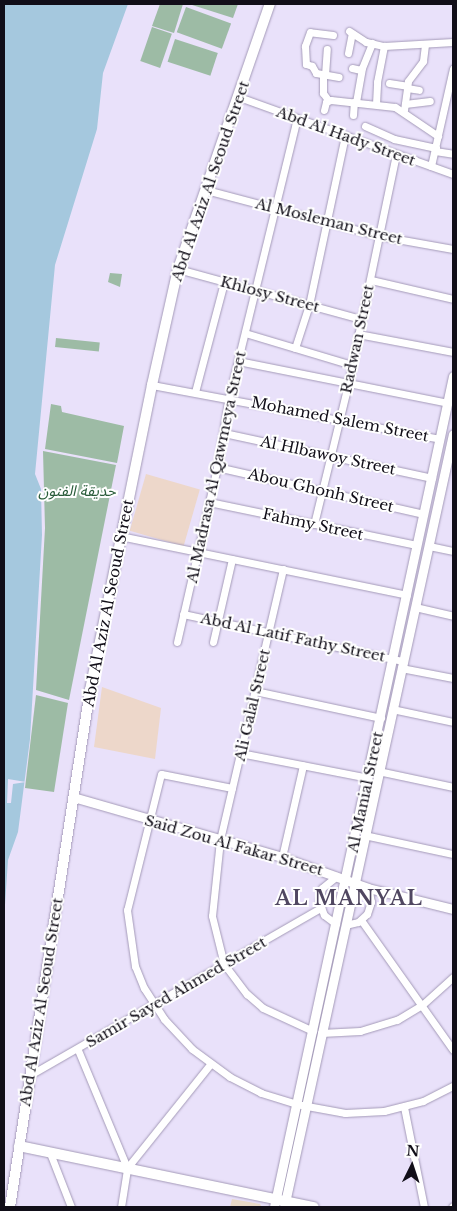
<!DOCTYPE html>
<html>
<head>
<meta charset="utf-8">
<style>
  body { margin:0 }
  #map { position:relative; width:457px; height:1211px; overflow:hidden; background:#e9e1fa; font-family:"Libre Baskerville","Noto Sans Arabic",serif }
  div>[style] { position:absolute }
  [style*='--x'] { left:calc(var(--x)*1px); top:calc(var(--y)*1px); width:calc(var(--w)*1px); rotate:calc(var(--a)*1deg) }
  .education>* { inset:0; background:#edd7ca; transform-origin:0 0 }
  .medical>* { inset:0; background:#e9d9c7 }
  .green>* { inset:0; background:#9dbba5; transform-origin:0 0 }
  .water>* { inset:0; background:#a5c8de }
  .pier>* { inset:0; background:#e9e1fa }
  .roads { filter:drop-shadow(0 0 1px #a49ab8) drop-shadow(0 0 1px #a49ab8) }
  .minor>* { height:7px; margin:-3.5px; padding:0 3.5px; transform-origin:3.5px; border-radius:3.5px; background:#fff }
  .tertiary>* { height:9px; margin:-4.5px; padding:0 4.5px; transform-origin:4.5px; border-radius:4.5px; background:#fff }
  .secondary>* { height:10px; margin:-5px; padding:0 5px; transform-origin:5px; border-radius:5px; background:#fff }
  span { translate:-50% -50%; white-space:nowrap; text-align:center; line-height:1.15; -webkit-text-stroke:4px #fff; paint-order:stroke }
  .street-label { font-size:15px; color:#110e18 }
  .park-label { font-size:15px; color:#295c3a; font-style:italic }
  .district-label { font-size:20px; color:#504761; font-weight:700; letter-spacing:1px }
  .frame { position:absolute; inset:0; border:5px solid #110e18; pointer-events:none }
  .north { position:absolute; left:387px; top:1141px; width:50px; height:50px; -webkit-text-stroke:4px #fff; paint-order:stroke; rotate:4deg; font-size:14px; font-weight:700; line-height:20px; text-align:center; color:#110e18 }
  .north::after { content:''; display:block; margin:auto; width:18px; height:22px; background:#110e18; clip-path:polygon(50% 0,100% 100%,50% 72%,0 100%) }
</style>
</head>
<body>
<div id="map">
  <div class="education">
    <div style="left:146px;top:474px;width:56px;height:59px;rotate:16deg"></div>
    <div style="clip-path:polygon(102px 687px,161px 708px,155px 759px,94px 747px)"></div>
  </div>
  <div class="medical">
    <div style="clip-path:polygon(232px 1199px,260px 1204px,262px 1207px,230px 1207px)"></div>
  </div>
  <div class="green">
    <div style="clip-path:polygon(160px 4px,183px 4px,174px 33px,152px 26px)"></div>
    <div style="clip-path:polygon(189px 4px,238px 4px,233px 18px)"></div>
    <div style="left:186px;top:7px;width:48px;height:27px;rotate:20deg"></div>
    <div style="left:152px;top:27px;width:21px;height:36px;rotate:19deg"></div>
    <div style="left:175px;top:39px;width:45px;height:24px;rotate:18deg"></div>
    <div style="clip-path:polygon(110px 273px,122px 274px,120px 287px,108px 282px)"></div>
    <div style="left:56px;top:338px;width:44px;height:9px;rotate:6deg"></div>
    <div style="clip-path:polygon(51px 404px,61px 406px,62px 412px,124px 426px,117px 463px,45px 449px)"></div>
    <div style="clip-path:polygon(43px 451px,116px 465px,69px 700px,36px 690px,45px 528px)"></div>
    <div style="clip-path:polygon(36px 695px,68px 703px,54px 792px,25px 788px)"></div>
  </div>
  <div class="water">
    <div style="clip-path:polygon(4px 4px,128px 4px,103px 73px,97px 129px,55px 265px,35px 474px,41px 489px,42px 535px,30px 739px,18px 832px,8px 860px,4px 920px)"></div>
  </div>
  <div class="pier">
    <div style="clip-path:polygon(8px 779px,26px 782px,13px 784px,11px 803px,7px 803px)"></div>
  </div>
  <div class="roads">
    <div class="minor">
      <div style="--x:349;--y:31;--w:20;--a:33"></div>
      <div style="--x:366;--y:42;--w:18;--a:13"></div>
      <div style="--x:384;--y:46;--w:69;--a:-3.3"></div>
      <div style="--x:333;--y:35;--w:23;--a:-173"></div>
      <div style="--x:310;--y:32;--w:15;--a:110"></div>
      <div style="--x:305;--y:46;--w:18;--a:87"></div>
      <div style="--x:306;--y:64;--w:6;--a:18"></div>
      <div style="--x:312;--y:66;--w:8;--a:60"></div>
      <div style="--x:316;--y:73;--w:23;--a:10"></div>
      <div style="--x:348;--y:53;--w:20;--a:-79"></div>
      <div style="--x:352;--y:68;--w:9;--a:13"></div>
      <div style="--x:323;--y:75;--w:18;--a:90"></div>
      <div style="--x:323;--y:93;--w:9;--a:54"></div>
      <div style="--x:325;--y:75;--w:26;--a:-86"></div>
      <div style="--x:389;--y:83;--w:18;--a:9"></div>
      <div style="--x:407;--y:88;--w:12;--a:9"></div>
      <div style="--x:239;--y:97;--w:227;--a:19.8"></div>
      <div style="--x:356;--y:102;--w:35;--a:-80"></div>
      <div style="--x:362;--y:68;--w:27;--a:-68"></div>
      <div style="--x:376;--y:104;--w:22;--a:-87"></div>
      <div style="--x:377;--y:82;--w:37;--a:-79"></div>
      <div style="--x:405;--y:104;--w:25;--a:-7"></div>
      <div style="--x:324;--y:110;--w:8;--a:-76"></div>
      <div style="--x:326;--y:102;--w:5;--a:-22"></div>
      <div style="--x:331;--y:100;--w:64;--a:6.2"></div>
      <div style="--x:395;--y:107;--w:52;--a:34"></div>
      <div style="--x:404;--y:110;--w:29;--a:-82"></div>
      <div style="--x:408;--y:81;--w:25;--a:-53"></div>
      <div style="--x:423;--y:61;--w:17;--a:-83"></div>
      <div style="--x:353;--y:115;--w:13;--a:-86"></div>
      <div style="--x:365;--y:126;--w:32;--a:24"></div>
      <div style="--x:394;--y:139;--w:43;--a:12.1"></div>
      <div style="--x:435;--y:151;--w:18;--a:9"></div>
      <div style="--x:431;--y:166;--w:100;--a:-77.3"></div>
      <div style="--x:206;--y:190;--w:180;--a:14.8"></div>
      <div style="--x:380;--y:236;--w:74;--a:10.1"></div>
      <div style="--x:178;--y:269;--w:190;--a:15.3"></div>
      <div style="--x:371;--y:280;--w:84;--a:13"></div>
      <div style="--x:245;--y:333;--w:112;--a:16.7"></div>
      <div style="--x:358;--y:334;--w:97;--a:10.7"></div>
      <div style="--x:295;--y:348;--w:45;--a:-72"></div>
      <div style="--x:309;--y:305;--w:174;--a:-78"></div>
      <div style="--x:238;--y:361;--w:214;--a:11.3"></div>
      <div style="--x:152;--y:385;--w:293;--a:10.6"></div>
      <div style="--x:195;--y:392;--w:114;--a:-75.2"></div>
      <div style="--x:224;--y:433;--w:213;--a:12.2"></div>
      <div style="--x:217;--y:467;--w:212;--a:12.8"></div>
      <div style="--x:209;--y:502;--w:212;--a:11.7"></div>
      <div style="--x:314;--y:524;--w:144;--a:-76.3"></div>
      <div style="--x:348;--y:384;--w:235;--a:-78.2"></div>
      <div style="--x:120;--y:536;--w:293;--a:11.6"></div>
      <div style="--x:429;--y:546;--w:25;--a:12"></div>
      <div style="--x:283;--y:569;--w:278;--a:103.1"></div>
      <div style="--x:220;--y:840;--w:76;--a:96"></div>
      <div style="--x:212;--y:916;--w:49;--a:76"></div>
      <div style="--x:224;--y:964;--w:38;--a:53"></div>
      <div style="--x:247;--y:994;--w:21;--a:41"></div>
      <div style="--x:263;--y:1008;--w:55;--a:24.7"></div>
      <div style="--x:415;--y:607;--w:39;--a:13"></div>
      <div style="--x:183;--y:614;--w:225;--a:12.1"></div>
      <div style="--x:177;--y:642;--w:180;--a:-77.1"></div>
      <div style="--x:217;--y:467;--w:71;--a:-80.3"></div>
      <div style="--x:229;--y:397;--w:287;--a:-76.3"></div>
      <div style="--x:213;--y:642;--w:85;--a:-77.1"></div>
      <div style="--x:401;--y:668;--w:53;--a:10.9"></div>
      <div style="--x:255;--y:691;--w:129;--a:12.1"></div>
      <div style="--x:392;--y:709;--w:62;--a:12"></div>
      <div style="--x:240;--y:753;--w:131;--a:11"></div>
      <div style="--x:378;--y:771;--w:77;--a:12"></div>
      <div style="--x:232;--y:788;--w:72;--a:-168.8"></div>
      <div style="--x:161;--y:774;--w:140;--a:104"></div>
      <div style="--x:127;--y:910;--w:57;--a:81.9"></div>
      <div style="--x:135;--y:966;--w:24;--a:68"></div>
      <div style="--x:144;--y:988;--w:37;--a:57"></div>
      <div style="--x:164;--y:1019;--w:41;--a:47"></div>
      <div style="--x:192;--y:1049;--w:47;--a:36.4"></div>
      <div style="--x:230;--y:1077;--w:35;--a:27"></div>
      <div style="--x:261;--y:1093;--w:37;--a:17"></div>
      <div style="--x:296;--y:1104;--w:50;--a:10.4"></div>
      <div style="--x:345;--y:1113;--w:39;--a:-3"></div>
      <div style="--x:384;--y:1111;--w:40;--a:-14.4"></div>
      <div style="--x:423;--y:1101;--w:34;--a:-27"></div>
      <div style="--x:364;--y:835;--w:91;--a:12.1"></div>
      <div style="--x:282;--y:857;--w:94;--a:-77.1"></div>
      <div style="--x:361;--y:920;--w:159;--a:54.7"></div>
      <div style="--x:336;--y:924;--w:15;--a:-143"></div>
      <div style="--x:324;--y:915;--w:14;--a:-111"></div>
      <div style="--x:319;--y:902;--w:14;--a:-78"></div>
      <div style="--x:322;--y:888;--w:19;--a:-39"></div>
      <div style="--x:345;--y:925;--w:13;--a:-13"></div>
      <div style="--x:358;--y:922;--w:12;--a:-42"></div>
      <div style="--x:367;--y:914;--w:13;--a:-72"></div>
      <div style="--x:371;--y:902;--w:14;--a:-102"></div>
      <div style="--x:321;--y:1033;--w:39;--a:-3"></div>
      <div style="--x:360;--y:1031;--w:39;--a:-17"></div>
      <div style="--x:397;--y:1020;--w:29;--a:-31"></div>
      <div style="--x:422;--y:1005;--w:42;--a:-42.1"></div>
      <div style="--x:78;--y:1050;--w:128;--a:67.4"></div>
      <div style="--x:30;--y:1075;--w:336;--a:-29.9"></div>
      <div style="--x:404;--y:1107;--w:102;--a:78.7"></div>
      <div style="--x:50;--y:1153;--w:58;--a:68.7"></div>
      <div style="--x:121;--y:1207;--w:39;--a:-81"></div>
      <div style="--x:127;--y:1168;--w:134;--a:-51.3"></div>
      <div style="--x:452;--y:1207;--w:1;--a:-45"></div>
    </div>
    <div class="tertiary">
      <div style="--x:73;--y:797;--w:217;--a:16"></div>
      <div style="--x:282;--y:857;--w:91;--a:19.8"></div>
      <div style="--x:368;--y:888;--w:88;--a:13.9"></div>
      <div style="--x:274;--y:1207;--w:850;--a:-77.84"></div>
      <div style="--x:284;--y:1207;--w:791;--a:-77.67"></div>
    </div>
    <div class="secondary">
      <div style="--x:19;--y:1146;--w:301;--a:11.7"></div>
      <div style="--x:10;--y:1207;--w:523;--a:-81.2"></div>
      <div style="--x:90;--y:690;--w:311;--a:-78.5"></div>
      <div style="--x:152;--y:385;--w:119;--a:-77.4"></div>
      <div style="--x:178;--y:269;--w:281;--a:-70.9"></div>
    </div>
  </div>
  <div class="street-label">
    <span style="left:346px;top:136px;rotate:20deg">Abd Al Hady Street</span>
    <span style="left:210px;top:181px;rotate:-71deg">Abd Al Aziz Al Seoud Street</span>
    <span style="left:329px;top:221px;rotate:14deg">Al Mosleman Street</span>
    <span style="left:270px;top:294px;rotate:15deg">Khlosy Street</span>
    <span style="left:357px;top:339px;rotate:-78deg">Radwan Street</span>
    <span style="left:340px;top:419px;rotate:11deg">Mohamed Salem Street</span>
    <span style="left:328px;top:455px;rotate:12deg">Al Hlbawoy Street</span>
    <span style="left:216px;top:467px;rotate:-78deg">Al Madrasa Al Qawmeya Street</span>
    <span style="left:321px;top:490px;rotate:13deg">Abou Ghonh Street</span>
    <span style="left:313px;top:524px;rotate:12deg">Fahmy Street</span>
    <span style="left:108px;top:603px;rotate:-79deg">Abd Al Aziz Al Seoud Street</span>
    <span style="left:293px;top:637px;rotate:12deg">Abd Al Latif Fathy Street</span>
    <span style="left:252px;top:705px;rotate:-77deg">Ali Galal Street</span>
    <span style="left:365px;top:792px;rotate:-78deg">Al Manial Street</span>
    <span style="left:234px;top:845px;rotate:16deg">Said Zou Al Fakar Street</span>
    <span style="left:176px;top:992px;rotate:-30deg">Samir Sayed Ahmed Street</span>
    <span style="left:41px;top:1002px;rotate:-81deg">Abd Al Aziz Al Seoud Street</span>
  </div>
  <div class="park-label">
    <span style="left:77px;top:491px">حديقة الفنون</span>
  </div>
  <div class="district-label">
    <span style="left:349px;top:898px">AL MANYAL</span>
  </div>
  <div class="frame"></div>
  <div class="north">N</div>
</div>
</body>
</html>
